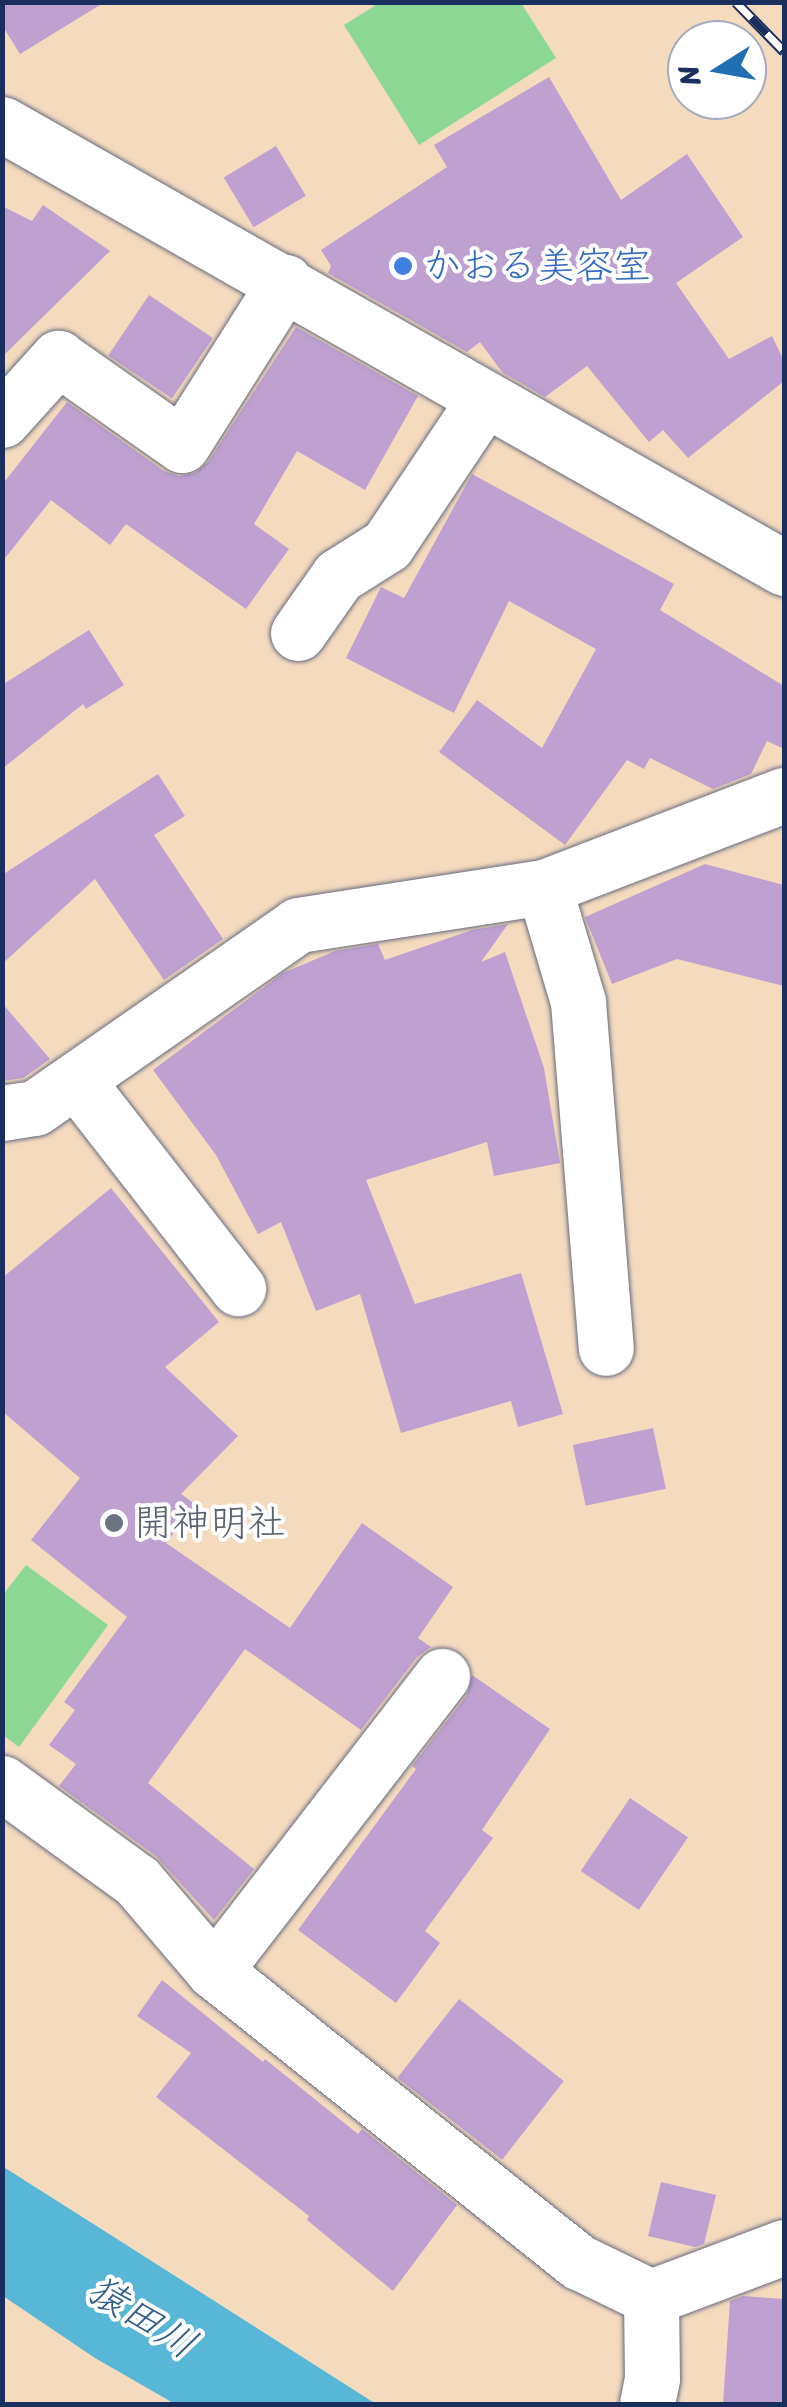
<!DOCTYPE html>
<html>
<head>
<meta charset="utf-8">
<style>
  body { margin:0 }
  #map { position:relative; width:787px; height:2407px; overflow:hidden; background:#f4dbbe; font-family:Sriracha,"Klee One",sans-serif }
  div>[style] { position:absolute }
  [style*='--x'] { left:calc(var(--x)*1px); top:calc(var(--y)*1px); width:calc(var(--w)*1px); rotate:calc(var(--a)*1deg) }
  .green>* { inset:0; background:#8dd794 }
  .water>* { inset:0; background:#58b6d7 }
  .building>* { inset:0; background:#bea1d1; transform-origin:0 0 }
  .roads { filter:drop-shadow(0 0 2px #676b80) drop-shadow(0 0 2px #676b80) }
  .minor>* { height:55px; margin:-27.5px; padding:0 27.5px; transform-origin:27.5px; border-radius:27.5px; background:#fff }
  .rail>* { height:11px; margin-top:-5.5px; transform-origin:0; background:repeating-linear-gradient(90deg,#fff 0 22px,#1b2f5e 0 44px); box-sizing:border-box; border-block:2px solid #1b2f5e }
  .dots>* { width:28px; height:28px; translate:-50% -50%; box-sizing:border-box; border:5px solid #fff; border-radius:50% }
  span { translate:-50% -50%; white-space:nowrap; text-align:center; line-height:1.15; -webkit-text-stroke:8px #fff; paint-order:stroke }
  .shop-label { font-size:38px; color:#366cbe }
  .left { translate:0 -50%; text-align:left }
  .worship-label { font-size:38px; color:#5b616d }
  .water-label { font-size:40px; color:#305e88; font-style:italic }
  .frame { position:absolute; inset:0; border:5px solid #1b2f5e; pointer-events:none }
  .north { position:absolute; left:667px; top:20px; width:100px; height:100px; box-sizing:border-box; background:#fff; border:2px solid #a4acbf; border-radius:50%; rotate:259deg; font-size:28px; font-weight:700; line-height:40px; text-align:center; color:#1b2f5e }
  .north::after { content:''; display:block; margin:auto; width:35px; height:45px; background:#1f6fb2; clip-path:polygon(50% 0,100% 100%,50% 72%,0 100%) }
</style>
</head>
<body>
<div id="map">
  <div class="green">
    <div style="clip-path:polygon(379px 3px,521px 3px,556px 58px,419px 145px,344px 25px)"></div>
    <div style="clip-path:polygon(26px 1565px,108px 1625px,19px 1747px,3px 1735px,2px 1596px)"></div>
  </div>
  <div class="water">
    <div style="clip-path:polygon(2px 2166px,128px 2246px,376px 2404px,175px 2404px,95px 2358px,3px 2296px)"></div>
  </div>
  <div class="building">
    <div style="clip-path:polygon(2px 2px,105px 2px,20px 54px,2px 25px)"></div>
    <div style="clip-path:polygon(549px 77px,621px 200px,687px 154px,743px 237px,676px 283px,729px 359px,772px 336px,784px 361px,784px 381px,688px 458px,663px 430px,649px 442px,587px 366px,545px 397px,502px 372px,480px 342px,467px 352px,328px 273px,331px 266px,321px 250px,447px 167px,434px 145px)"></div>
    <div style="left:276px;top:146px;width:58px;height:61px;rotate:59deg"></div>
    <div style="clip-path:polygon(43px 205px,110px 251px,2px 357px,2px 206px,32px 221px)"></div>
    <div style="left:149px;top:295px;width:77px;height:73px;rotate:34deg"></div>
    <div style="clip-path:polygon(296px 327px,418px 396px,365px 490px,297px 451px,254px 524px,289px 549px,246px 609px,126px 524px,110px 545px,51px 500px,2px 562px,2px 485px,67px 402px,164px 471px,179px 476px,195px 473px,208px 462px)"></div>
    <div style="clip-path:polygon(472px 474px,674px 584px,660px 610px,784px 686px,784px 749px,767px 741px,751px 774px,713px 789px,650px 758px,644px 769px,627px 760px,565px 845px,439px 752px,477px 700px,542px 748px,596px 649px,509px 601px,454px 713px,346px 658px,381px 587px,404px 598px)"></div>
    <div style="clip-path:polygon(89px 630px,124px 685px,86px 709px,83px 704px,2px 769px,2px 685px)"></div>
    <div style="clip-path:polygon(158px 774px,185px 816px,154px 835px,223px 939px,164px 980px,95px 879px,2px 964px,2px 875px)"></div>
    <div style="clip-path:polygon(705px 864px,784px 885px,784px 986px,677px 959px,612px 984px,585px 917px)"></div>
    <div style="clip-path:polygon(508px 924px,481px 962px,505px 952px,544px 1068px,560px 1163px,494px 1176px,487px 1142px,366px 1180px,415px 1304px,521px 1273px,563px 1414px,518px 1427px,511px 1401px,401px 1433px,360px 1294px,316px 1311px,281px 1222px,258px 1234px,216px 1155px,153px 1070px,283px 973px,335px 951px,378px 944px,385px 960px,472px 930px)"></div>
    <div style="clip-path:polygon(2px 1003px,50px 1059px,23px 1078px,2px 1081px)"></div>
    <div style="clip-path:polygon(111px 1188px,219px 1322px,165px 1367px,238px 1436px,181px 1494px,196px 1505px,166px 1543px,290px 1628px,362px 1523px,453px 1587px,418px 1638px,431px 1647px,417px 1657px,361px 1730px,245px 1649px,148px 1783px,254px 1869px,214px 1920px,156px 1856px,59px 1786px,76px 1764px,49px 1745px,75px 1710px,64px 1702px,127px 1617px,31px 1540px,80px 1478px,2px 1411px,2px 1278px)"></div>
    <div style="left:653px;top:1428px;width:62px;height:82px;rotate:78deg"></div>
    <div style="clip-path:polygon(472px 1675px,550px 1729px,482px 1830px,493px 1838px,425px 1931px,440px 1943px,396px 2003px,298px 1930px,416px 1769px,412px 1766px,467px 1695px)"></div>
    <div style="left:630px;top:1798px;width:70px;height:88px;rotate:34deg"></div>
    <div style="clip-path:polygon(162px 1980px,263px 2062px,265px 2059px,358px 2134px,362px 2129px,457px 2205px,393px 2291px,307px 2220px,309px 2216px,156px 2097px,191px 2053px,137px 2016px)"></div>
    <div style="left:459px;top:1999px;width:133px;height:100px;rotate:38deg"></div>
    <div style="clip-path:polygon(661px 2182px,716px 2195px,704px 2244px,695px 2247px,648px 2236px)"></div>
    <div style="clip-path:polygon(743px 2296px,784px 2299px,784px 2404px,723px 2404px,730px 2301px)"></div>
  </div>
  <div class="roads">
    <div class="minor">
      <div style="--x:2;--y:124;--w:899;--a:29.59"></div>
      <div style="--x:2;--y:420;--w:84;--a:-47.9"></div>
      <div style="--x:58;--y:358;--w:151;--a:35.1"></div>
      <div style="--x:182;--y:445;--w:193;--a:-57.7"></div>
      <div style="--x:298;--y:633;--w:70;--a:-54.9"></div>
      <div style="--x:338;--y:576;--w:58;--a:-32.3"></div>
      <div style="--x:387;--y:545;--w:174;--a:-56.2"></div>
      <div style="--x:544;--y:887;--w:120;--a:73.5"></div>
      <div style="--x:578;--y:1002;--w:347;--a:85.4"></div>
      <div style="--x:76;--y:1080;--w:264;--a:52.1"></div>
      <div style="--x:2;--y:1113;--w:33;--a:-9"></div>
      <div style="--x:35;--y:1108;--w:320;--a:-34.8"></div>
      <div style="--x:298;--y:925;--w:249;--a:-8.8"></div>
      <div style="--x:544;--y:887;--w:257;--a:-21"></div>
      <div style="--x:2;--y:1783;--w:167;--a:36"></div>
      <div style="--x:137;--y:1881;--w:118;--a:49.5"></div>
      <div style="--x:214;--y:1971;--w:467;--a:38.6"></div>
      <div style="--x:579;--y:2262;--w:80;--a:25.9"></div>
      <div style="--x:651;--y:2297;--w:142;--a:-20.6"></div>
      <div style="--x:214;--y:1971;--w:373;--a:-52.3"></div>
      <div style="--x:647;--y:2404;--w:25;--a:-79"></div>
      <div style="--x:652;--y:2379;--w:82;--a:-90.7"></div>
    </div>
  </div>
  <div class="rail">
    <div style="--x:736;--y:2;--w:69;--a:45.6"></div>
  </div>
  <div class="dots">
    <div style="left:403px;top:266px;background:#3f7fe0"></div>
    <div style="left:114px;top:1523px;background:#6b7280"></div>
  </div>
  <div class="shop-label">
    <span class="left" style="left:423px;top:266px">かおる美容室</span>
  </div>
  <div class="worship-label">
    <span class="left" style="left:134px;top:1523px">開神明社</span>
  </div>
  <div class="water-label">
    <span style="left:142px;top:2317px;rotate:32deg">猿田川</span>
  </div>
  <div class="frame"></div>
  <div class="north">N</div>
</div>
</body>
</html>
